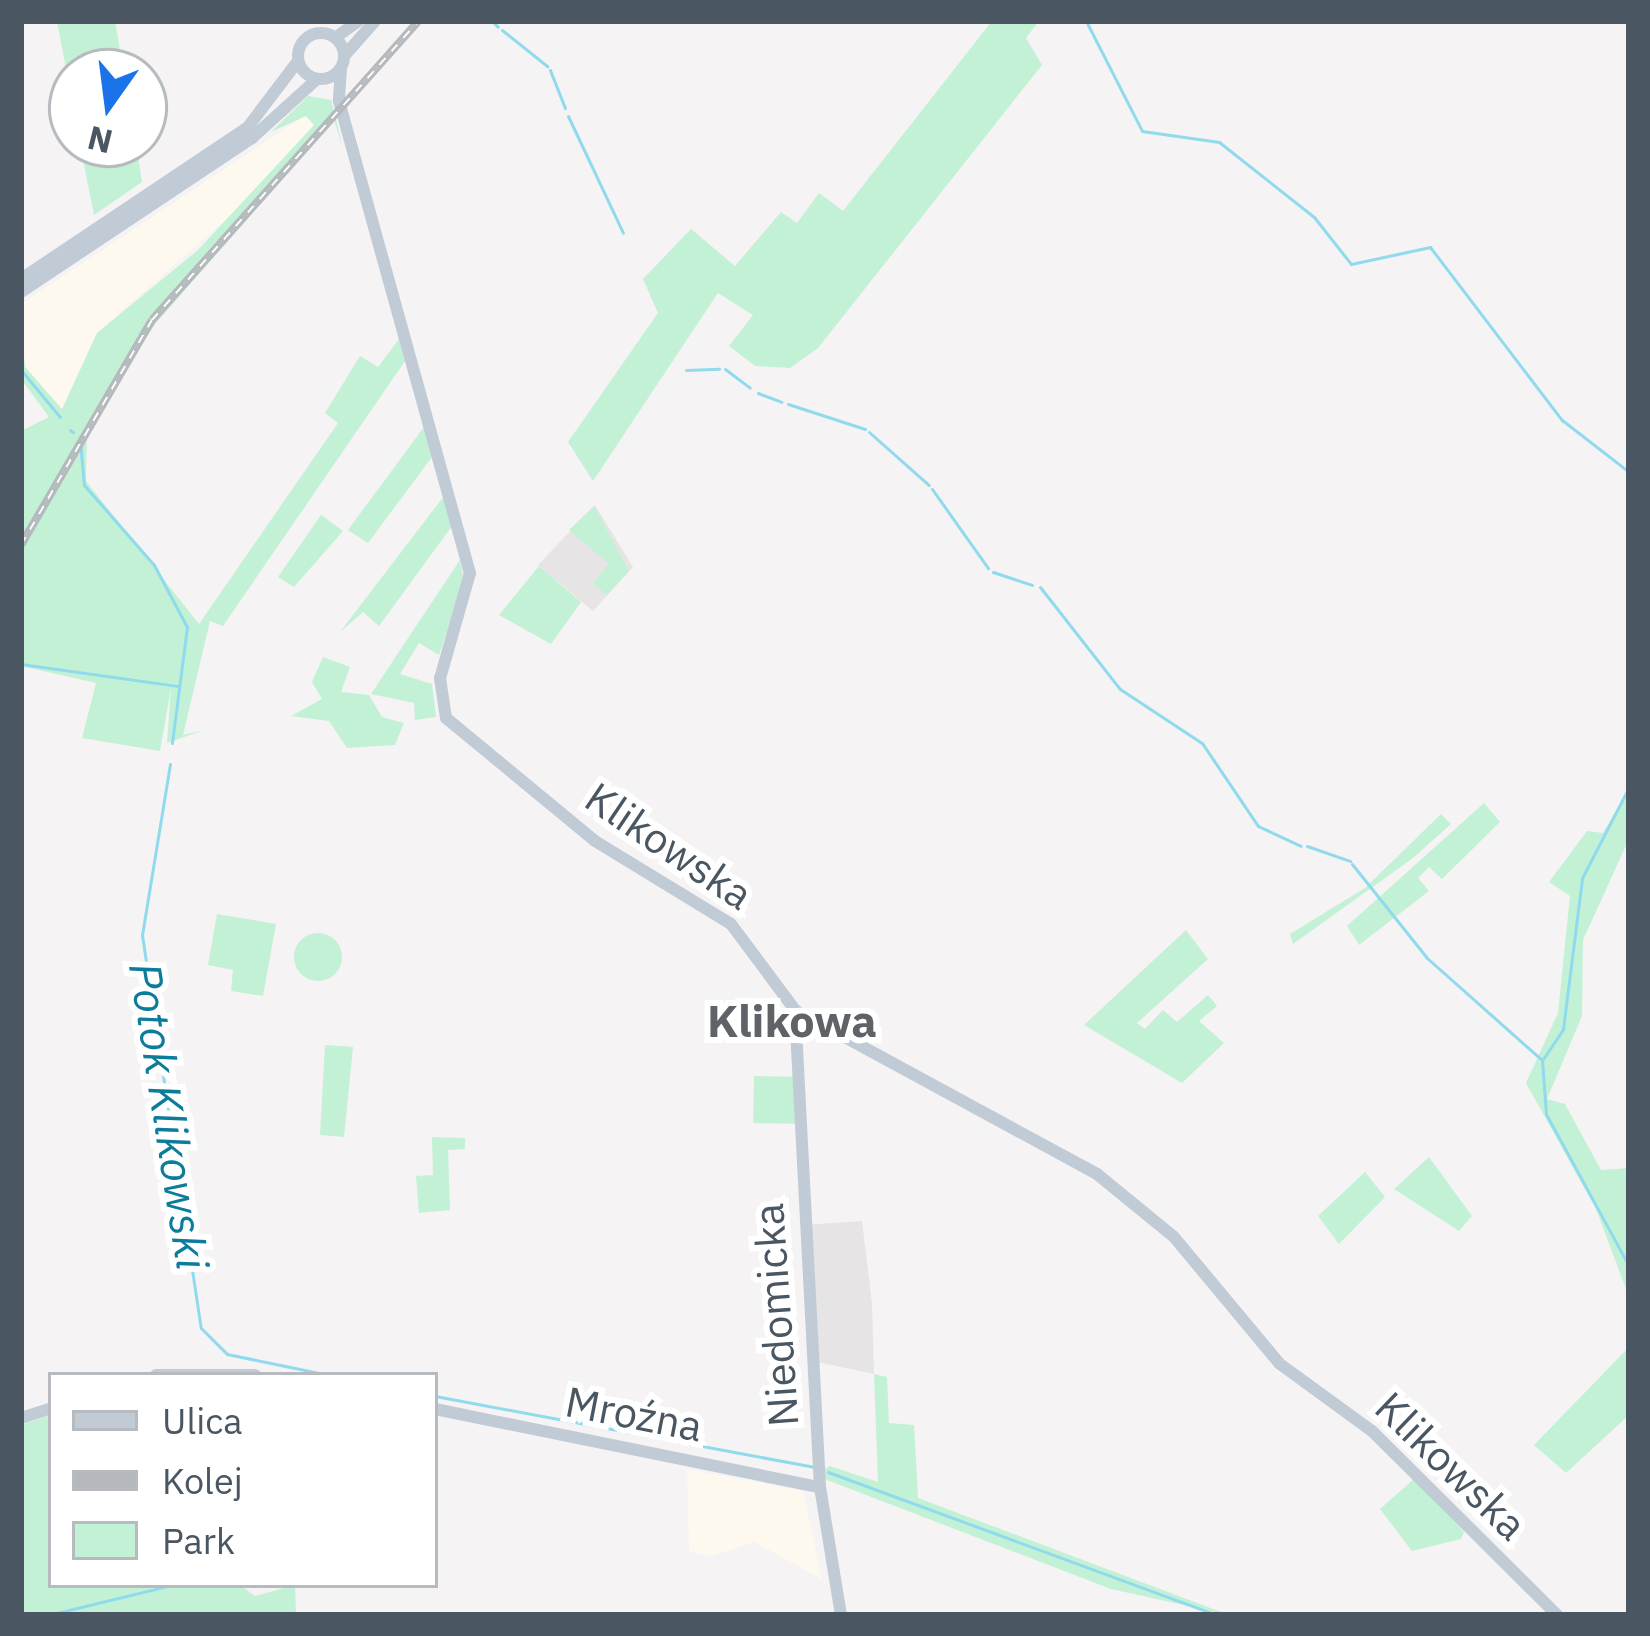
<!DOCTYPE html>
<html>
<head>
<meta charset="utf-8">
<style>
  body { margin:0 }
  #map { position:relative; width:1650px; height:1636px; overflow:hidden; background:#f5f3f3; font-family:"IBM Plex Sans",sans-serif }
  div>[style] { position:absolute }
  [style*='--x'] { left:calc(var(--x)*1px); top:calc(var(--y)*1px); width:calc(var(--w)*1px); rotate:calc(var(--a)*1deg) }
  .commercial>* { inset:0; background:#fdf9ef }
  .education>* { inset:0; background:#e6e4e5 }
  .green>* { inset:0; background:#c3f1d5; transform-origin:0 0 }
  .round { border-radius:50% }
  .stream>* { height:3px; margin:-1.5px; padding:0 1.5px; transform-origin:1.5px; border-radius:1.5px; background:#90daee }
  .secondary>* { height:12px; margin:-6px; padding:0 6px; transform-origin:6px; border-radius:6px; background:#c1cbd6 }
  .secondary>.ring { margin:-6px; padding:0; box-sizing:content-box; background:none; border:12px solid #c1cbd6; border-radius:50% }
  .rail>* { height:8px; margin-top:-4px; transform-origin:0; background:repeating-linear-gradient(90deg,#fff 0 9px,#b5b8bd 0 18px); box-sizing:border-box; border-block:3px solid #b5b8bd }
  span { translate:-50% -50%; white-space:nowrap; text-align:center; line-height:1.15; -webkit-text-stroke:12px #fff; paint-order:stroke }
  .street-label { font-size:42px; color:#4a5661 }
  .neighbourhood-label { font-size:45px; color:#5f6368; font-weight:700 }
  .water-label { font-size:45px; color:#0c7c9b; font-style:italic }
  .frame { position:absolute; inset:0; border:24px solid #4a5661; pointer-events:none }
  .legend { position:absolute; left:48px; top:1372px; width:390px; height:216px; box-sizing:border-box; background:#fff; border:3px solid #b7bbc0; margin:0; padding:15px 21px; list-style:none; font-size:36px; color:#4a5661 }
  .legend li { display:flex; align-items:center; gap:24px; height:60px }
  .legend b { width:60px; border:3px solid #b7bbc0 }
  .north { position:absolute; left:48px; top:48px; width:120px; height:120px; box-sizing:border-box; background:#fff; border:3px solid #b7bbc0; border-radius:50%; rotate:194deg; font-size:33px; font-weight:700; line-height:48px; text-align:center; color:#4a5661 }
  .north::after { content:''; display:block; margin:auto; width:42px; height:54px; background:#1a73e8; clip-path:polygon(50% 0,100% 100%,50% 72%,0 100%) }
</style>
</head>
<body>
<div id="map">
  <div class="commercial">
    <div style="clip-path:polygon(306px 115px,314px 125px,258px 191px,97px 333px,62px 410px,25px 367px,21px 304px)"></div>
    <div style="clip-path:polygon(687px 1469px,803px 1491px,822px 1579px,754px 1542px,710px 1557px,689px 1551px)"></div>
  </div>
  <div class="education">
    <div style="clip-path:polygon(595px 505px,633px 567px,593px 611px,538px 565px)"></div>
    <div style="clip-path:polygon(862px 1221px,872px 1304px,874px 1374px,817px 1362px,803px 1225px)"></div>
  </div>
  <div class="green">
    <div style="clip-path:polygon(57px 21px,115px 21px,124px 72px,72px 72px,72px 101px)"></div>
    <div style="clip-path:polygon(992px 21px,1039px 21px,1026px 38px,1042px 65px,818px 348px,790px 368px,755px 366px,729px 346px,753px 315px,718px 293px,593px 481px,568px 442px,658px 313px,643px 279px,691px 229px,735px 266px,781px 212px,797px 223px,819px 193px,843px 211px)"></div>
    <div style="clip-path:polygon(308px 96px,331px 100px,343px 148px,334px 120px,156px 323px,87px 429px,86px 481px,199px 624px,338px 423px,325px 413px,360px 356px,378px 367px,399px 339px,405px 361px,223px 626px,210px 621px,183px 735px,204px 730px,167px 743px,171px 688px,160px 751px,82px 738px,96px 683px,21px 666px,21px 431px,49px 417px,21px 379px,21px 329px,25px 367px,62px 409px,97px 333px,198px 250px,314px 125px,306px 116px,271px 132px)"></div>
    <div style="clip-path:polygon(80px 144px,136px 144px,142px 182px,94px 215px)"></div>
    <div style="clip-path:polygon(424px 427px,432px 457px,368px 543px,348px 530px)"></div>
    <div style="clip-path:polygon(444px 496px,452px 526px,379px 626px,363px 612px,340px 632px)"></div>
    <div style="clip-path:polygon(594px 506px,629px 571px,607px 595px,593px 584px,609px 564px,569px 530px)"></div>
    <div style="clip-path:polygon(321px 515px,343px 531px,294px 587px,278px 577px)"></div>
    <div style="clip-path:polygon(460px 560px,464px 581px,439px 655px,419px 643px,400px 674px,432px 684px,436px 717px,415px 720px,414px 703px,371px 694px)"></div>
    <div style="clip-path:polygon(539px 566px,581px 602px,551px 644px,499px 615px)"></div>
    <div style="clip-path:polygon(323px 657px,350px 667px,341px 692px,369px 695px,382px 717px,404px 723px,395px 745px,347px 748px,329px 721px,291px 716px,322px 699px,312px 682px)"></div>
    <div style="clip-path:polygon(1629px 788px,1629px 839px,1583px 940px,1582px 1016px,1547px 1099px,1565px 1104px,1601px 1170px,1629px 1168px,1629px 1297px,1596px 1209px,1526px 1083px,1558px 1013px,1570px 896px,1549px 882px,1587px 831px,1603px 833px)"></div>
    <div style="clip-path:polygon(1484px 803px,1500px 822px,1442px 879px,1429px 867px,1418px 878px,1429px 891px,1359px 945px,1347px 926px)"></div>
    <div style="clip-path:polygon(1441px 814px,1451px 824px,1413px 858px,1293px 944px,1290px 934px,1365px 888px)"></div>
    <div style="clip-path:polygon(217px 914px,276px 924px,263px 996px,231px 991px,233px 970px,208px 965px)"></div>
    <div style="clip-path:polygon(1186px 930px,1208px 959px,1137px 1023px,1145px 1029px,1163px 1010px,1177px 1022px,1208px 995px,1217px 1006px,1199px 1021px,1224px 1043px,1182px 1083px,1084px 1025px)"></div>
    <div class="round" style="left:294px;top:933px;width:48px;height:48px"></div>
    <div style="clip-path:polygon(325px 1045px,353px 1047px,344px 1137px,320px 1135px)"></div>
    <div style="left:754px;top:1076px;width:45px;height:47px;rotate:1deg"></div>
    <div style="clip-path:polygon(432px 1137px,465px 1138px,465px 1149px,448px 1150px,450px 1210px,419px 1213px,416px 1176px,433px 1175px)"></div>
    <div style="clip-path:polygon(1429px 1157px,1472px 1216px,1459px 1231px,1394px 1189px)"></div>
    <div style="clip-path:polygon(1365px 1172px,1385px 1197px,1339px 1244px,1318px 1216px)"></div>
    <div style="clip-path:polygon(1629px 1347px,1629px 1415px,1566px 1473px,1534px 1445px)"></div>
    <div style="clip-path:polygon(874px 1374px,887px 1377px,889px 1423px,914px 1425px,918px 1498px,1229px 1615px,1111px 1589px,814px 1475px,830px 1466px,878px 1482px)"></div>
    <div style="clip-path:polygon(51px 1415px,51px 1585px,240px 1585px,255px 1596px,295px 1585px,296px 1615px,21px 1615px,21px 1425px)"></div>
    <div style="clip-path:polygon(1415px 1478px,1464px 1532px,1461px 1539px,1412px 1551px,1380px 1509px)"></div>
  </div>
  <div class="stream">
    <div style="--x:492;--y:21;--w:8;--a:45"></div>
    <div style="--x:1086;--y:21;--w:123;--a:63"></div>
    <div style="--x:1142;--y:131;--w:78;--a:8.1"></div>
    <div style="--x:1219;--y:142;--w:121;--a:38.3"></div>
    <div style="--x:1314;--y:217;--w:60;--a:51.8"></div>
    <div style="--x:1351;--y:264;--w:81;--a:-12.1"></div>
    <div style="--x:1430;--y:247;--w:218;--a:52.7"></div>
    <div style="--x:1562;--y:420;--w:85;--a:37.8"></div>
    <div style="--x:502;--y:30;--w:58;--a:38.7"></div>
    <div style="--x:550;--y:70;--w:41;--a:68.5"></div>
    <div style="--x:568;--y:116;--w:129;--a:64.8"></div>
    <div style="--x:725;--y:369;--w:31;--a:37"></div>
    <div style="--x:21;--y:370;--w:61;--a:50.3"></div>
    <div style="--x:686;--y:370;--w:33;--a:-2"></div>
    <div style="--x:758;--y:393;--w:25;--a:21"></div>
    <div style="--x:788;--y:404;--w:81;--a:18"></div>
    <div style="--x:70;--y:430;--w:4;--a:34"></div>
    <div style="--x:869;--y:432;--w:80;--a:41.5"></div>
    <div style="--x:80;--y:441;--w:44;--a:84.8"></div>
    <div style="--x:84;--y:485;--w:106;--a:48.8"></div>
    <div style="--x:154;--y:565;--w:70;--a:62"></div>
    <div style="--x:187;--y:627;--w:117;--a:97.4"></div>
    <div style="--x:932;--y:489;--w:97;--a:54.7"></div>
    <div style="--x:993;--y:572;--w:41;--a:18.4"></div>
    <div style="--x:1040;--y:587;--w:130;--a:51.9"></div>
    <div style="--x:1120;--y:689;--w:98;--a:33.4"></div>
    <div style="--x:1202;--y:743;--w:100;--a:56"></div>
    <div style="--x:1258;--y:826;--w:47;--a:24.9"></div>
    <div style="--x:21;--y:664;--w:159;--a:8"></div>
    <div style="--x:170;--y:764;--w:173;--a:99.3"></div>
    <div style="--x:142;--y:935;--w:397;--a:81.5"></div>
    <div style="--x:201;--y:1328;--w:37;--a:45"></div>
    <div style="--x:227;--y:1354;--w:104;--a:11.6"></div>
    <div style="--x:1307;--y:846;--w:46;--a:19.2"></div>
    <div style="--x:1352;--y:864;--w:120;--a:51.4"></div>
    <div style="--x:1427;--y:958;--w:154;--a:41.6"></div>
    <div style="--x:1542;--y:1060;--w:54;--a:85.8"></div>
    <div style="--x:1546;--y:1114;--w:173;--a:61.4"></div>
    <div style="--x:1543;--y:1059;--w:36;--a:-56"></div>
    <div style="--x:1563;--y:1029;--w:152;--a:-82.8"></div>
    <div style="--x:1582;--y:878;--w:102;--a:-62.7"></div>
    <div style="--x:435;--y:1396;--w:385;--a:10.6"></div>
    <div style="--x:828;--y:1472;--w:414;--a:20.2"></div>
    <div style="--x:48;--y:1615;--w:128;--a:-13.6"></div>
  </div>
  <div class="secondary">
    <div class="ring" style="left:298px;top:33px;width:34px;height:34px"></div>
    <div style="--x:335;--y:38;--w:29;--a:-36"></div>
    <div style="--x:345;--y:55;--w:45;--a:-48.6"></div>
    <div style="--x:341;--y:69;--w:32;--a:94"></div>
    <div style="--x:339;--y:101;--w:490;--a:74.5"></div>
    <div style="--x:470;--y:573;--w:109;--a:105.9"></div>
    <div style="--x:440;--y:678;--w:40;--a:81.5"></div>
    <div style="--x:446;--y:718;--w:193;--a:39.5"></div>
    <div style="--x:595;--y:841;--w:159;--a:31.4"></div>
    <div style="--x:731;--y:924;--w:107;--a:53.3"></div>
    <div style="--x:795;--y:1010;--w:478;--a:87"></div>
    <div style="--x:820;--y:1487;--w:130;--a:80.7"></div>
    <div style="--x:21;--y:279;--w:273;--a:-33.8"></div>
    <div style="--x:248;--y:127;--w:83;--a:-52.9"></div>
    <div style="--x:21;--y:292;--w:278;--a:-33.7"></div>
    <div style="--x:252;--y:138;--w:88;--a:-42.2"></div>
    <div style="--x:795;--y:1010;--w:344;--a:28.5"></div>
    <div style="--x:1097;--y:1174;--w:99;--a:39.3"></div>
    <div style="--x:1174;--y:1237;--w:165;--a:50.2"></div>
    <div style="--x:1280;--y:1364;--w:114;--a:36.1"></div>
    <div style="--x:1372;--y:1431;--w:261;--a:44.8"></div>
    <div style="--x:156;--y:1375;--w:99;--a:0"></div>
    <div style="--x:435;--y:1409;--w:393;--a:11.5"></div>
    <div style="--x:21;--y:1418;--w:32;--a:-18"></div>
  </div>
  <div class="rail">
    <div style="--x:21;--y:545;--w:260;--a:-59.8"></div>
    <div style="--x:152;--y:320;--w:400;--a:-48.3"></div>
  </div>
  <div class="street-label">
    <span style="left:669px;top:846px;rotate:34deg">Klikowska</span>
    <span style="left:776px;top:1315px;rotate:-94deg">Niedomicka</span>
    <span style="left:634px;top:1414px;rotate:11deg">Mroźna</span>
    <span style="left:1451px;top:1466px;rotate:44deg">Klikowska</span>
  </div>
  <div class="neighbourhood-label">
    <span style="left:792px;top:1021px">Klikowa</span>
  </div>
  <div class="water-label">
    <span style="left:169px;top:1116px;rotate:81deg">Potok Klikowski</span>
  </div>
  <div class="frame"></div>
  <ul class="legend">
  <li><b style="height:15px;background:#c1cbd6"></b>Ulica</li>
  <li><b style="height:15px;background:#b5b8bd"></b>Kolej</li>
  <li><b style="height:33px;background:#c3f1d5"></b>Park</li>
  </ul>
  <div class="north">N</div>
</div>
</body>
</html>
